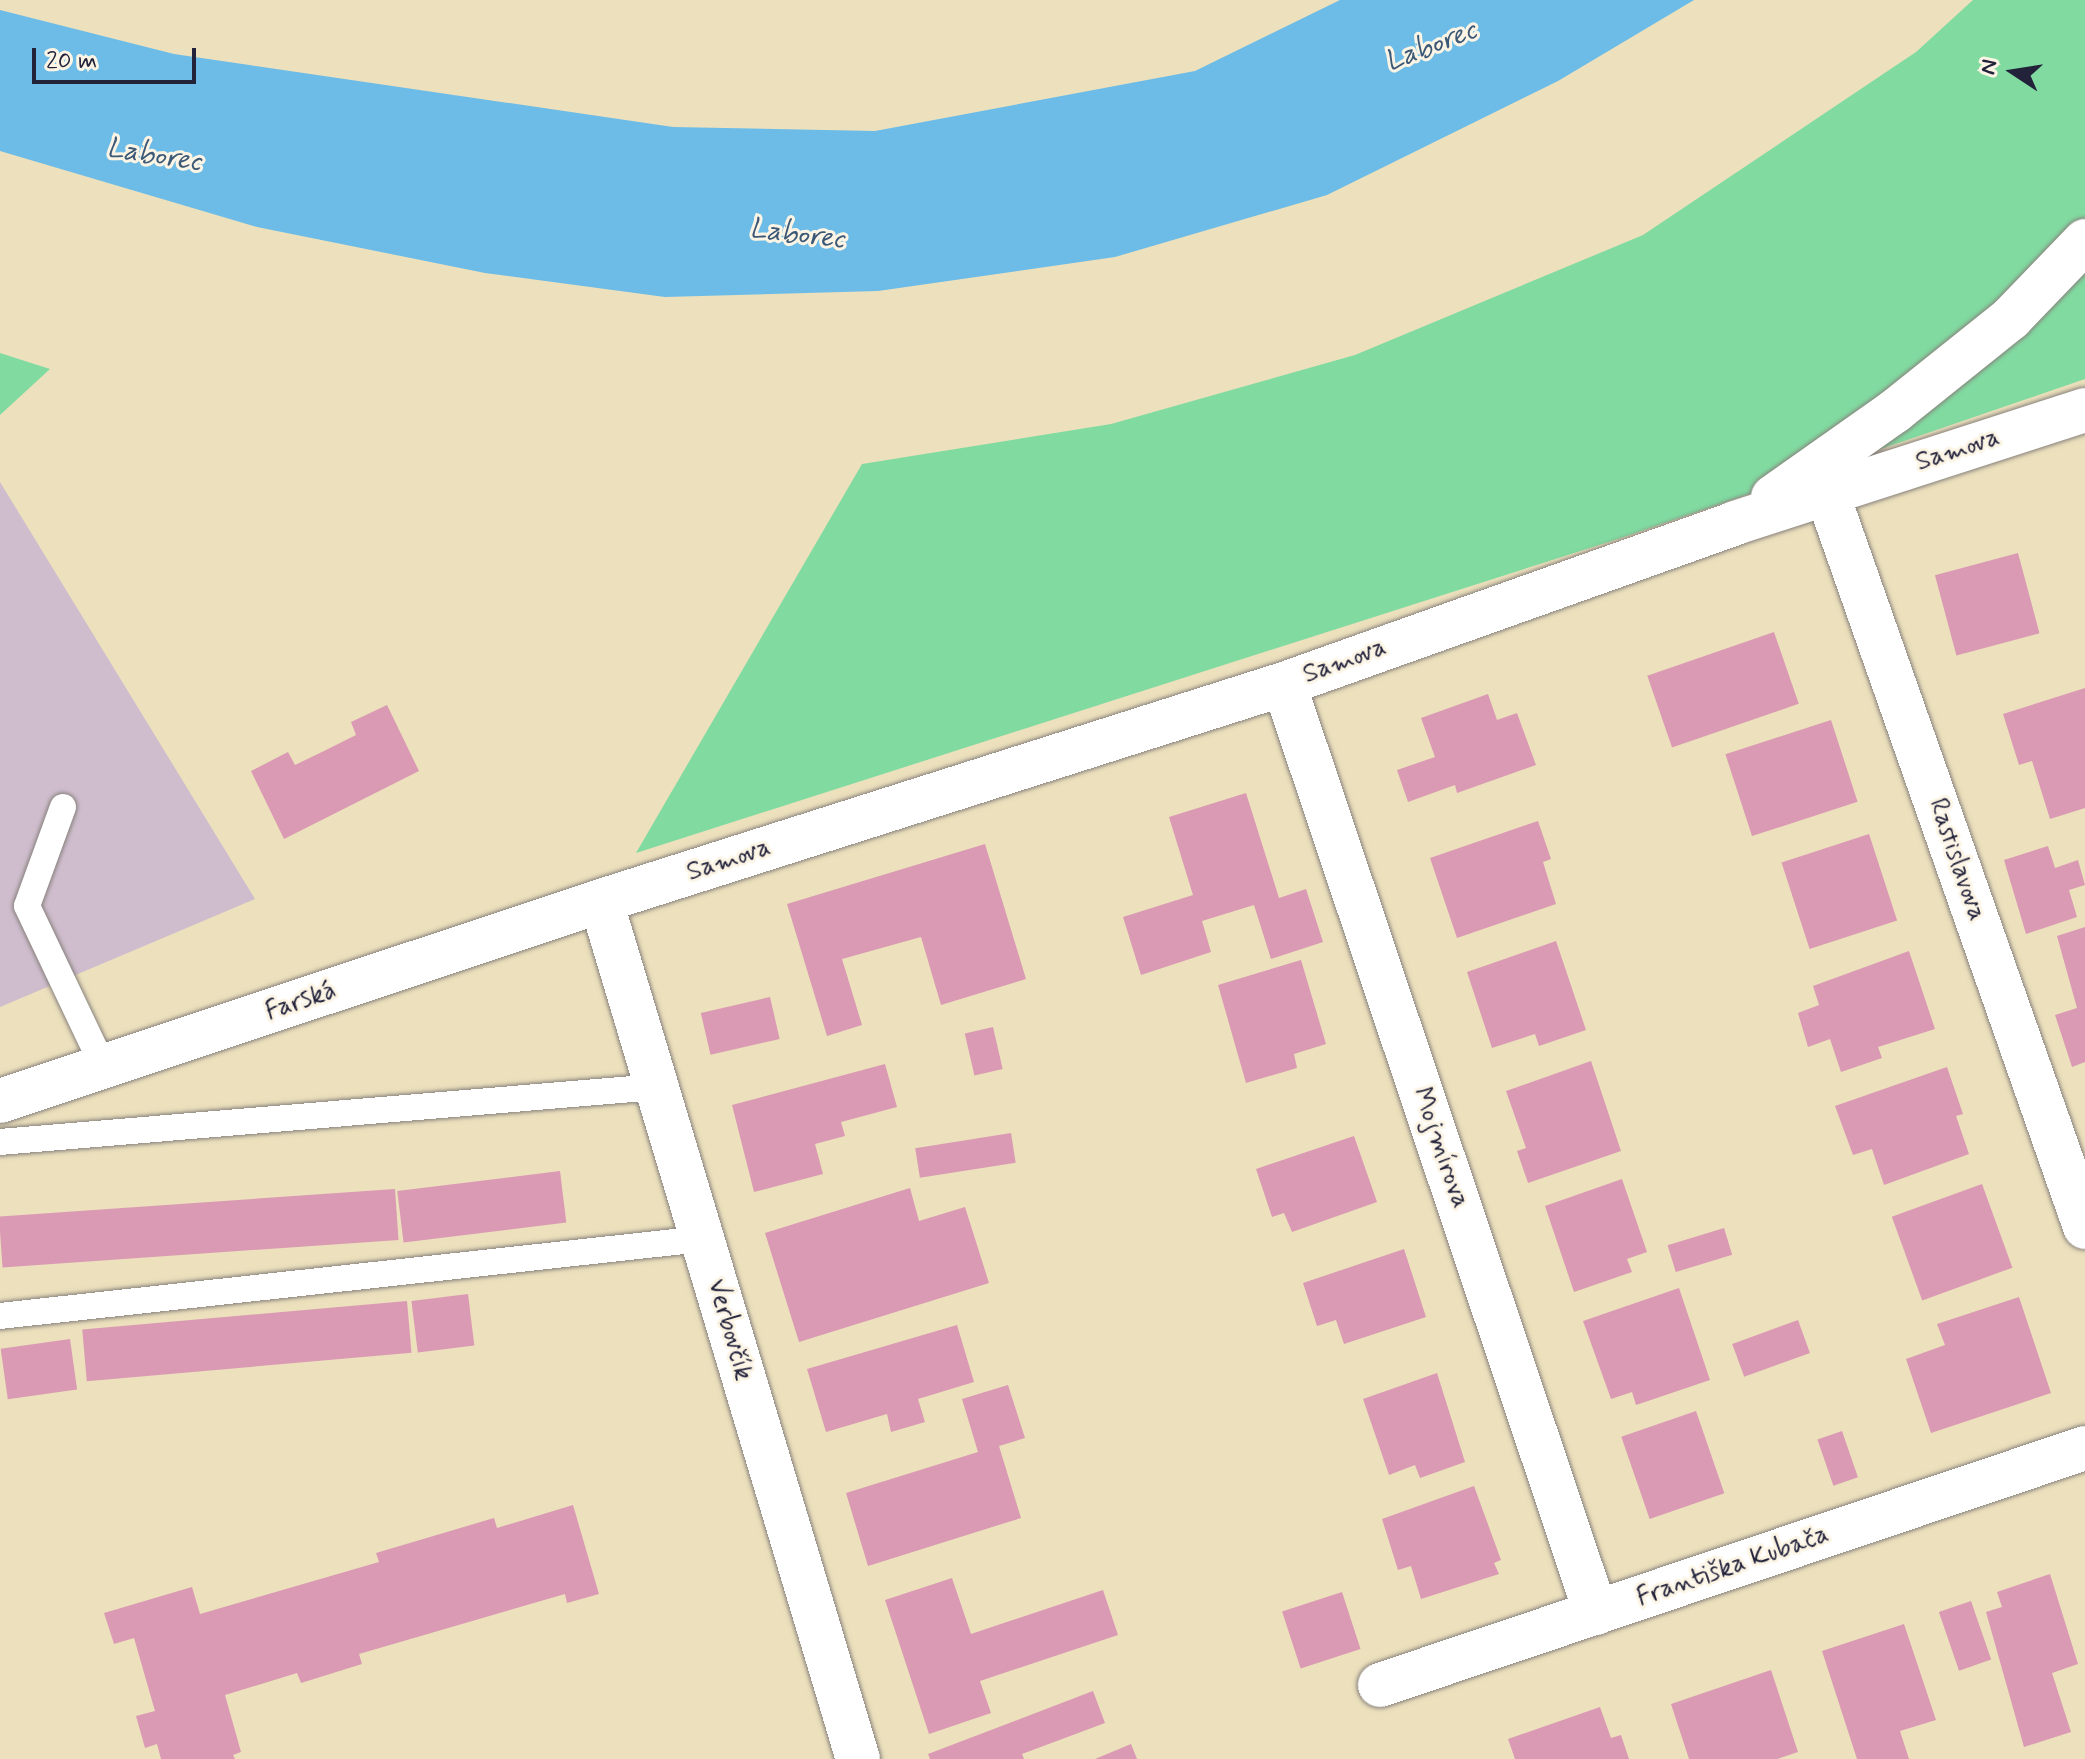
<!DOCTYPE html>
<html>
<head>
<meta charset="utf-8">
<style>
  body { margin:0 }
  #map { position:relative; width:2085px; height:1759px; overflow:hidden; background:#ece0bd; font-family:Mynerve,sans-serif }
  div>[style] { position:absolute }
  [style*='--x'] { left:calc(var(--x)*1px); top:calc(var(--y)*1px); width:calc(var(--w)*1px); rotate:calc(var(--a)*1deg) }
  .industrial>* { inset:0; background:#cfbdce }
  .green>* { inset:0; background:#81dba1 }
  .water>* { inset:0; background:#6cbce7 }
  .building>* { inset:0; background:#da9ab3; transform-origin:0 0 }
  .roads { filter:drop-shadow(0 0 2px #87817c) drop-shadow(0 0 2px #87817c) }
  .service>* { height:26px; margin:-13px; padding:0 13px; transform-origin:13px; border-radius:13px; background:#fff }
  .minor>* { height:44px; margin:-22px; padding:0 22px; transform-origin:22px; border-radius:22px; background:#fff }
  span { translate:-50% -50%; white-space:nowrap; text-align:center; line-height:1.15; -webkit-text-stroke:6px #fcf5e5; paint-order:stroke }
  .street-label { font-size:26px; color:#22223b }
  .water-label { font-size:28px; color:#3c5877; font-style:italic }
  .north { position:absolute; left:1973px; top:32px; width:80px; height:80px; -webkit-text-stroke:6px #fcf5e5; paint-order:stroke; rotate:282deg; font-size:22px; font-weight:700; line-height:32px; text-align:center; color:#22223b }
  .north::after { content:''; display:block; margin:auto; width:28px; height:36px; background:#22223b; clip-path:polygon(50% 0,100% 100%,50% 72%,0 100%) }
  .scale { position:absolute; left:32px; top:48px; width:164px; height:36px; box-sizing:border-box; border:4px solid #22223b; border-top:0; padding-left:10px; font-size:24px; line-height:28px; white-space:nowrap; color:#22223b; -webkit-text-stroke:6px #fcf5e5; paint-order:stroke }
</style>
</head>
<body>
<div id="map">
  <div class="industrial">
    <div style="clip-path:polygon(0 482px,255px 899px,0 1007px)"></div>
  </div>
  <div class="green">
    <div style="clip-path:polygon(1973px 0,2085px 0,2085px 379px,1621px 538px,636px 853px,862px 464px,1111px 424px,1355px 355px,1643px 235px,1916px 52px)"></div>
    <div style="clip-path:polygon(0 353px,50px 369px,0 415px)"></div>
  </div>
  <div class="water">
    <div style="clip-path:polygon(1340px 0,1694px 0,1558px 81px,1327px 195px,1115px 257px,878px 291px,665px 297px,485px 273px,257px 227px,0 151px,0 10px,174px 54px,673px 127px,875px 131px,1195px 71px)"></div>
  </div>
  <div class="building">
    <div style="left:2018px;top:553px;width:83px;height:86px;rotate:75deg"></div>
    <div style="left:1774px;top:632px;width:76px;height:134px;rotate:71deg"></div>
    <div style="clip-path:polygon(2085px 688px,2085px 808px,2050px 819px,2032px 761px,2019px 765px,2003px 714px)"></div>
    <div style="clip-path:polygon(1488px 694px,1497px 720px,1517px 713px,1536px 765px,1457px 793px,1455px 785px,1408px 802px,1397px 770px,1435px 757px,1421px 718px)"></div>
    <div style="clip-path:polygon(387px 705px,419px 771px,284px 839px,251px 771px,288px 752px,295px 765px,326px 750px,356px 735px,351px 722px)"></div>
    <div style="left:1831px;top:720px;width:86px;height:111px;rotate:72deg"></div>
    <div style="clip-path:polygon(1246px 793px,1279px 898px,1306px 889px,1323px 942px,1271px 959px,1254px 905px,1202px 921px,1211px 952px,1141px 975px,1123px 917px,1193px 895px,1169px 817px)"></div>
    <div style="clip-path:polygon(1538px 821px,1551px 859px,1543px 862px,1556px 904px,1457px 938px,1430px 858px)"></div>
    <div style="left:1869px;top:834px;width:91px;height:92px;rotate:72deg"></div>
    <div style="clip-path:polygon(985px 844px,1026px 979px,941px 1005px,921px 937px,842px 959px,862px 1025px,827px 1036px,787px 904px)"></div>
    <div style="clip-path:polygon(2048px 846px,2055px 868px,2078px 860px,2085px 885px,2069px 890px,2077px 917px,2026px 934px,2004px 860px)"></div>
    <div style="clip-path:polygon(2085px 927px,2085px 1062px,2072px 1067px,2055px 1015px,2077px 1008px,2057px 936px)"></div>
    <div style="clip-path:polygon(1556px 941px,1586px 1030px,1539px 1046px,1535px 1034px,1492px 1048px,1467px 972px)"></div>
    <div style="clip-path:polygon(1909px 951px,1935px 1029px,1878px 1047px,1882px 1058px,1841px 1072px,1830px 1039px,1808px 1047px,1798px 1013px,1819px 1005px,1813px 986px)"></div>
    <div style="clip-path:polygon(1301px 960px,1326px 1044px,1294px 1054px,1297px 1068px,1246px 1083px,1218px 985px)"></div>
    <div style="left:770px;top:997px;width:43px;height:71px;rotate:77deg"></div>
    <div style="left:993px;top:1027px;width:43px;height:29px;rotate:77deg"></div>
    <div style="clip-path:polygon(1591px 1061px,1621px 1151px,1528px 1183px,1517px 1151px,1526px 1148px,1506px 1091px)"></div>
    <div style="clip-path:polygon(885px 1064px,897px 1107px,841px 1122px,845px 1136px,815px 1144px,823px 1174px,754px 1192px,732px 1105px)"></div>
    <div style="clip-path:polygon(1947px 1067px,1963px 1114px,1956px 1116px,1969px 1154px,1884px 1185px,1872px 1149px,1853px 1155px,1835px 1106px)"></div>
    <div style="left:1011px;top:1133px;width:30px;height:97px;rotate:81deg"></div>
    <div style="clip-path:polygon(1354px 1136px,1377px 1202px,1292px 1232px,1284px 1213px,1272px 1217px,1256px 1169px)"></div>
    <div style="left:560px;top:1171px;width:52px;height:164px;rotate:83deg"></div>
    <div style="clip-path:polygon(1622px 1179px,1647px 1252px,1627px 1259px,1632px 1272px,1574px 1292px,1545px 1206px)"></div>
    <div style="left:1982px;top:1184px;width:89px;height:96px;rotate:70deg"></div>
    <div style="clip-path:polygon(910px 1188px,919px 1221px,965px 1207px,989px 1283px,799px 1342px,765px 1233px)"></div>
    <div style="left:395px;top:1189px;width:51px;height:397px;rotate:86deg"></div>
    <div style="left:1724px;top:1228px;width:28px;height:59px;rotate:73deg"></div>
    <div style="clip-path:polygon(1404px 1249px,1426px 1317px,1344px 1344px,1336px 1320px,1317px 1326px,1303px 1283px)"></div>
    <div style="clip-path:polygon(1679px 1288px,1710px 1380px,1636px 1405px,1632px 1392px,1611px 1399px,1583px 1321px)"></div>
    <div style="left:468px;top:1294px;width:52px;height:57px;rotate:83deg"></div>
    <div style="clip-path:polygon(2019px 1297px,2051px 1393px,1931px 1433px,1906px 1359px,1945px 1345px,1937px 1324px)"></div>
    <div style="left:407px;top:1301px;width:52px;height:326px;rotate:85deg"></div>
    <div style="left:1798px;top:1320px;width:35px;height:70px;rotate:70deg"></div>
    <div style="clip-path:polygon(957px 1325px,974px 1382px,918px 1399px,925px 1422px,891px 1432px,887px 1414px,826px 1432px,807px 1369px)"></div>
    <div style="left:70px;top:1339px;width:51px;height:70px;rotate:82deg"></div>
    <div style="clip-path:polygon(1437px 1373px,1465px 1462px,1420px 1478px,1415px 1465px,1389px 1475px,1363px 1399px)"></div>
    <div style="clip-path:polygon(1008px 1385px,1025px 1438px,999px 1446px,1021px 1518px,868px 1566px,846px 1493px,978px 1452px,962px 1399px)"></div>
    <div style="left:1696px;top:1411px;width:87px;height:79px;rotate:71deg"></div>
    <div style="left:1842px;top:1431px;width:49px;height:26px;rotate:71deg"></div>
    <div style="clip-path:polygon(1474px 1486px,1501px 1560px,1494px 1563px,1499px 1574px,1421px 1599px,1411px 1566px,1398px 1570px,1382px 1519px)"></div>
    <div style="clip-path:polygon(573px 1505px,599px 1594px,567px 1603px,565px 1594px,359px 1654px,362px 1664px,301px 1683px,297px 1673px,225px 1695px,241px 1752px,233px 1755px,235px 1759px,161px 1759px,157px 1744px,145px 1748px,136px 1716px,155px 1711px,134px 1638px,114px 1644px,104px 1613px,192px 1587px,200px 1614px,379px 1562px,376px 1553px,494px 1518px,497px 1528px)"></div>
    <div style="clip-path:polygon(2050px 1574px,2078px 1664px,2052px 1673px,2071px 1732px,2024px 1747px,1986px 1612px,2002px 1607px,1997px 1592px)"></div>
    <div style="clip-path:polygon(952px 1578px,971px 1634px,1103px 1590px,1118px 1635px,980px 1681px,991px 1713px,929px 1734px,885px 1600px)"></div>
    <div style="left:1342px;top:1592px;width:60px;height:63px;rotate:72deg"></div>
    <div style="left:1971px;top:1601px;width:62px;height:34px;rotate:71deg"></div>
    <div style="clip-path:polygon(1904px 1624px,1936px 1720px,1900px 1731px,1909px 1759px,1857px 1759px,1822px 1651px)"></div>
    <div style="clip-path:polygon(1771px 1670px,1798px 1752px,1777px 1759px,1689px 1759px,1671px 1704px)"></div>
    <div style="clip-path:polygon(1093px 1691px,1105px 1723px,1022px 1754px,1024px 1759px,930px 1759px,928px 1754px)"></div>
    <div style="clip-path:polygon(1600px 1707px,1611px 1738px,1621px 1735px,1629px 1759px,1515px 1759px,1508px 1739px)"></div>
    <div style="clip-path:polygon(1131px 1744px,1137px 1759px,1095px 1759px)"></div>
  </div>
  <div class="roads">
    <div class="service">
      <div style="--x:63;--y:807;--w:105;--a:110"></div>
      <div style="--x:27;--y:906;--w:179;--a:64.6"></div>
      <div style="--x:0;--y:1142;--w:659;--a:-4.79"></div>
      <div style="--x:0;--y:1316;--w:706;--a:-6.26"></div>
    </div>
    <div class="minor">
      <div style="--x:1827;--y:493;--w:778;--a:70.63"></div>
      <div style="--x:1773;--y:497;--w:149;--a:-35.2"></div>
      <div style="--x:1895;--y:411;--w:149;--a:-38.7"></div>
      <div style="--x:2011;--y:318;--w:107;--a:-46.1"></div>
      <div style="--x:1284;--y:684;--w:980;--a:71.44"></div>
      <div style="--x:601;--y:901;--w:896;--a:73.33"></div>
      <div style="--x:0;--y:1101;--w:633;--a:-18.41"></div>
      <div style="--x:601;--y:901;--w:717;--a:-17.63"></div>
      <div style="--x:1284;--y:684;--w:479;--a:-19.6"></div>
      <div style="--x:1735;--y:523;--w:368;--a:-17.9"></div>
      <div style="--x:1380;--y:1685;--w:744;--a:-18.58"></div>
    </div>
  </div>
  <div class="street-label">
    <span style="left:1958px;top:451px;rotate:-18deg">Samova</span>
    <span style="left:1345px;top:662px;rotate:-20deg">Samova</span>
    <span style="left:1956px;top:860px;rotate:71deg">Rastislavova</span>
    <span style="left:729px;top:861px;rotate:-18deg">Samova</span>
    <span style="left:301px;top:1002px;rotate:-19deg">Farská</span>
    <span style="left:1440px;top:1148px;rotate:71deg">Mojmírova</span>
    <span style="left:729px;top:1330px;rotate:74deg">Verbovčík</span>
    <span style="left:1733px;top:1567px;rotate:-19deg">Františka Kubača</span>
  </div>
  <div class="water-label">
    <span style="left:1431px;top:47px;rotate:-21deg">Laborec</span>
    <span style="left:154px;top:156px;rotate:9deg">Laborec</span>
    <span style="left:797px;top:235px;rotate:7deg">Laborec</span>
  </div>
  <div class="north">N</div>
  <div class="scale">20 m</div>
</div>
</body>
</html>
